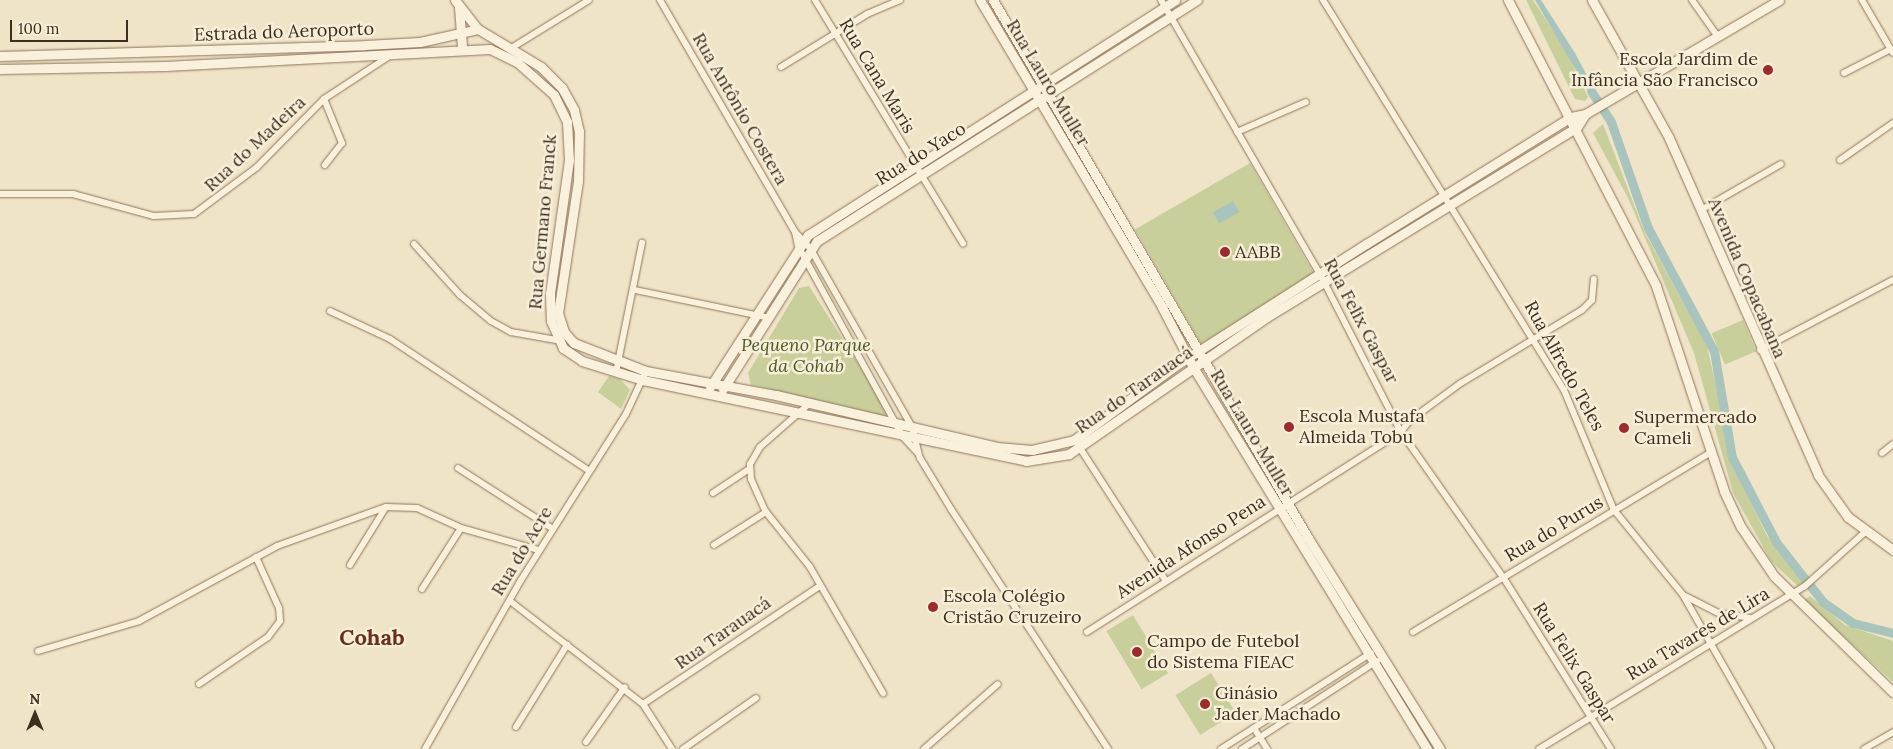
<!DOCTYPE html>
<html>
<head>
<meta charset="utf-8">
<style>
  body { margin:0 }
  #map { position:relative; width:1893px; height:749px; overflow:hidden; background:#f0e4c8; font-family:Lora,serif }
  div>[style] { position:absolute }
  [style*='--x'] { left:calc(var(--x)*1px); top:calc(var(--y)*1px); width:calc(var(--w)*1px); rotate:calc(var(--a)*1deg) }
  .green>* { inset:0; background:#c9cf9b; transform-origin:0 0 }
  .water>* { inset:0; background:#a9c4bc; transform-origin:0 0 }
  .canal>* { height:9px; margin:-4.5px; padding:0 4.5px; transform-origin:4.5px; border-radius:4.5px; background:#a9c4bc }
  .roads { filter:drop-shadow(0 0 1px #8d765c) drop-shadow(0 0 1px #8d765c) }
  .street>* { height:6px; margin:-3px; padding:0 3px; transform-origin:3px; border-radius:3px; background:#faf1dc }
  .secondary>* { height:9px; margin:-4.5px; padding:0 4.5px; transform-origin:4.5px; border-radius:4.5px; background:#faf1dc }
  .dots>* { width:14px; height:14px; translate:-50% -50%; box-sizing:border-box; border:2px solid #f7eed8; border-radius:50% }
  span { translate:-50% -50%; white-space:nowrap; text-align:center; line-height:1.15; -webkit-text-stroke:5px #f7eed8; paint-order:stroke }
  .street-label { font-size:18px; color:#3d2e20 }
  .poi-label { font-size:18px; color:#3d2e20 }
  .right { translate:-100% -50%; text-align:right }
  .left { translate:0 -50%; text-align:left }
  .park-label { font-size:18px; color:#4d5a26; font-style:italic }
  .district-label { font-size:22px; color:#6b2e1e; font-weight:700 }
  .north { position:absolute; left:10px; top:689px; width:50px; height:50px; -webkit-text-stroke:4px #f7eed8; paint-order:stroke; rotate:0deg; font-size:14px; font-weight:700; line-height:20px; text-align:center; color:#3d2e20 }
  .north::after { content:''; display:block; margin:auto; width:18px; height:22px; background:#3d2e20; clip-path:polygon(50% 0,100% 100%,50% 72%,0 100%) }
  .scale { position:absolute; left:10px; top:20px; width:118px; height:22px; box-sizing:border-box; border:2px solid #3d2e20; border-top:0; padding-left:6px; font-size:15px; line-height:18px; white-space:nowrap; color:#3d2e20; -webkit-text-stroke:4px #f7eed8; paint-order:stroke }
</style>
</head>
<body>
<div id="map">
  <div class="green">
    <div style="clip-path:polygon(1526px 0,1533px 0,1564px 47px,1588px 97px,1585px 101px,1575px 99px)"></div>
    <div style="clip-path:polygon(1603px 124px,1645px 233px,1707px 346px,1734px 467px,1767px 536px,1805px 583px,1800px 588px,1771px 561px,1733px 493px,1694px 353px,1628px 198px,1593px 133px)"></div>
    <div style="left:1250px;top:163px;width:132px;height:133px;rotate:60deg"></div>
    <div style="clip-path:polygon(809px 286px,887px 409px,886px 417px,751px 385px,748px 373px,799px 288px)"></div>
    <div style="left:1743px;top:320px;width:34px;height:34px;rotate:67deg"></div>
    <div style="clip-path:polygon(609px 376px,620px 379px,630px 390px,621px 409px,598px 392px)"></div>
    <div style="clip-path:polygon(1810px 596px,1845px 625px,1893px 641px,1893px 682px,1804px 600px)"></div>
    <div style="left:1133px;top:615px;width:68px;height:31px;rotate:59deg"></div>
    <div style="left:1211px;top:673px;width:47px;height:42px;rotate:58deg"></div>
  </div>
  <div class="water">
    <div style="clip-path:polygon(1535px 0,1541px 0,1575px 53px,1600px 100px,1595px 103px)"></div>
    <div style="left:1233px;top:201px;width:13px;height:23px;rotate:61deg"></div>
  </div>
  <div class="canal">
    <div style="--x:1591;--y:91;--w:37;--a:57"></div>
    <div style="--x:1611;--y:122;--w:112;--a:70.8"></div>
    <div style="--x:1648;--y:228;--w:140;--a:61.8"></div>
    <div style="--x:1714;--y:351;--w:108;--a:80.4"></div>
    <div style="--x:1732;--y:457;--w:96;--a:62.6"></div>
    <div style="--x:1776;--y:542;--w:76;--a:51.9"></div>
    <div style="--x:1823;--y:602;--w:37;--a:35"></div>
    <div style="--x:1853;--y:623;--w:41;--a:14"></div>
  </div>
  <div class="roads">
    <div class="street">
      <div style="--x:660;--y:0;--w:268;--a:59.8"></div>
      <div style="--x:795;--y:232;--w:14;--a:78"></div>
      <div style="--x:798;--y:246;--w:218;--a:61.2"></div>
      <div style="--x:903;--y:437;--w:22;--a:47"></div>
      <div style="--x:815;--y:0;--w:285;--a:58.7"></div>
      <div style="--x:1161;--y:0;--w:317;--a:59.9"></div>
      <div style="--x:1320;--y:274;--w:178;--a:62.9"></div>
      <div style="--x:1401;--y:432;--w:177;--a:54.9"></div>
      <div style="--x:1503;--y:577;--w:203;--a:57.9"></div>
      <div style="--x:1323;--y:0;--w:458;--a:58.3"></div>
      <div style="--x:1564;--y:390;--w:130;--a:67.4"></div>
      <div style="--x:1614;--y:510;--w:109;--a:50.9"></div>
      <div style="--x:1683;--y:595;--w:177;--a:60.3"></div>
      <div style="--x:1692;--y:0;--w:45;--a:54.9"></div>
      <div style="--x:1862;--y:0;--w:61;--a:59.7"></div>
      <div style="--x:513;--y:47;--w:89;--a:-31.7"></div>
      <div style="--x:781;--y:67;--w:101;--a:-31.6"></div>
      <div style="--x:867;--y:14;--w:36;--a:-23"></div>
      <div style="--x:1844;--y:73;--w:53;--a:-27.1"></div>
      <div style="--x:324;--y:99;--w:48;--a:67.8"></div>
      <div style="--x:342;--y:143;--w:28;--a:128"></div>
      <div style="--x:1237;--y:132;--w:75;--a:-23.5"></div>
      <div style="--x:1840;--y:160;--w:65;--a:-34.9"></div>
      <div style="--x:0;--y:194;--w:73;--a:0"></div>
      <div style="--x:73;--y:194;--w:84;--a:15.2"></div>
      <div style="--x:154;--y:216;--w:40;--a:-2.9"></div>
      <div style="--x:194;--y:214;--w:79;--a:-36.7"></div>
      <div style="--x:257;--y:167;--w:95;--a:-45.4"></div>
      <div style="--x:324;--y:99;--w:80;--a:-33.3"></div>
      <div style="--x:1701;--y:210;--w:92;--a:-29.9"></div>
      <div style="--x:795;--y:232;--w:22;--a:47"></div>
      <div style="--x:810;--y:248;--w:206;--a:60.3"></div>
      <div style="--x:912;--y:427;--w:32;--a:76"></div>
      <div style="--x:920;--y:458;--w:60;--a:58.7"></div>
      <div style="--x:951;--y:509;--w:287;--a:56.8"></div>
      <div style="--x:414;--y:244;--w:69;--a:48"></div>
      <div style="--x:460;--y:295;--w:40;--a:40"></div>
      <div style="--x:491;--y:321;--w:23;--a:29"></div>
      <div style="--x:511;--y:332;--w:46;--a:10.1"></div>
      <div style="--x:635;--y:290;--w:133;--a:11.7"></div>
      <div style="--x:330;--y:311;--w:66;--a:25"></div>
      <div style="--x:390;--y:339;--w:237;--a:33.5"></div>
      <div style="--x:1760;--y:350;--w:150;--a:-27.8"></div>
      <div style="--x:616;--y:372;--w:132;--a:-78.6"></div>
      <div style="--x:810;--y:403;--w:67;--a:138.7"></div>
      <div style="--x:760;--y:447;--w:20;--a:120"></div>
      <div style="--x:750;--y:464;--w:15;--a:86"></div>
      <div style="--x:751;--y:479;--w:36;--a:66"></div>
      <div style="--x:766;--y:512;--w:70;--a:51.3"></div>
      <div style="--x:810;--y:567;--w:146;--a:59.9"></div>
      <div style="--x:1078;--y:445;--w:162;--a:57.1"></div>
      <div style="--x:1882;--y:453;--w:14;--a:-39"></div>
      <div style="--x:458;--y:468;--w:113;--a:32.7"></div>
      <div style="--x:713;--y:493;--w:43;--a:-33.7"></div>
      <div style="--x:714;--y:545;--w:62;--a:-32.4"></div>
      <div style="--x:350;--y:565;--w:68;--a:-58.2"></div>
      <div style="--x:422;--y:589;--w:72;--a:-57.4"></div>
      <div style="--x:1685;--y:596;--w:38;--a:27"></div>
      <div style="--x:1719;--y:613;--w:31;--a:9"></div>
      <div style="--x:510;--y:601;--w:168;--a:37.8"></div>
      <div style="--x:643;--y:704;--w:54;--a:57.2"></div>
      <div style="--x:1087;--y:632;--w:372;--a:-32.5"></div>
      <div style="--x:1401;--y:432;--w:14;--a:-54"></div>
      <div style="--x:1409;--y:421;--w:64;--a:-36.2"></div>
      <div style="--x:1461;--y:383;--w:141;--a:-31.1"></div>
      <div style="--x:1582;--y:310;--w:14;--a:-45"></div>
      <div style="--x:1592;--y:300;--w:21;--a:-85"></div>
      <div style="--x:1413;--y:632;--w:348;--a:-31.1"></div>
      <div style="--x:38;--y:651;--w:105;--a:-16.5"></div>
      <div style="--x:139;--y:621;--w:157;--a:-28.5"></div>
      <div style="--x:277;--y:546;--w:116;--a:-19.7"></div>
      <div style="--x:386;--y:507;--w:31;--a:2"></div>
      <div style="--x:417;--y:508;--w:48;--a:24.4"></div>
      <div style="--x:461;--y:528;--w:81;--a:15.8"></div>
      <div style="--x:199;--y:684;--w:83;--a:-34.3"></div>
      <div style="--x:268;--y:637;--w:20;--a:-53"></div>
      <div style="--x:280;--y:621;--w:13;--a:-94"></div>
      <div style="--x:279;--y:608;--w:56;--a:-114.3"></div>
      <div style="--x:643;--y:704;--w:213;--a:-33.7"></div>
      <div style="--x:516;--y:727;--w:97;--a:-58.1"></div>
      <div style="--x:1254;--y:728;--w:25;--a:58"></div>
      <div style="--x:586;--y:742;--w:67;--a:-54.7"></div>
      <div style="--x:425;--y:749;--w:194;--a:-60.4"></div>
      <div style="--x:521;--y:580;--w:196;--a:-57.7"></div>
      <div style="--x:626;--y:414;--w:47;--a:-65.1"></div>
      <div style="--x:683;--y:749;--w:89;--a:-34.9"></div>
      <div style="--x:924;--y:749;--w:98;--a:-41.3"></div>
      <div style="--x:1221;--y:749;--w:178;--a:-32.6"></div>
      <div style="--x:1242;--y:749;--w:161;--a:-33.1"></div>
      <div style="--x:1539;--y:749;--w:312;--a:-31.5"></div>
      <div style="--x:1805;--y:586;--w:79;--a:-41.9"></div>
      <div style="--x:1864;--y:749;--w:34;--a:-30"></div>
    </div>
    <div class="secondary">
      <div style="--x:455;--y:0;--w:37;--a:52"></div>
      <div style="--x:478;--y:29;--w:74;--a:31.1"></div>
      <div style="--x:541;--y:67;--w:30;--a:45"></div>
      <div style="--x:562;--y:88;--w:25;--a:61"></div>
      <div style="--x:574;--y:110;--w:22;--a:77"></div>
      <div style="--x:579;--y:131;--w:50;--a:91.1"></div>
      <div style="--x:578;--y:181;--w:134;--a:98.6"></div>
      <div style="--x:558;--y:313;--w:20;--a:72"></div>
      <div style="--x:564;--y:332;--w:15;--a:48"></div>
      <div style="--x:574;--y:343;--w:77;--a:21.3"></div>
      <div style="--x:646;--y:371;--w:132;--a:10.5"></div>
      <div style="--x:776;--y:395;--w:227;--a:13.2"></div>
      <div style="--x:997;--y:447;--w:35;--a:5"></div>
      <div style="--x:1032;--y:450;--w:43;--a:-13.4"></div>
      <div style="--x:1074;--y:440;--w:125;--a:-36.2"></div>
      <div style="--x:1175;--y:366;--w:227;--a:-32.6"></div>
      <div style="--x:1366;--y:244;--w:241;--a:-31.8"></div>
      <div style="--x:1571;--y:117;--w:14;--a:-12"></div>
      <div style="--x:1585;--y:114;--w:225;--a:-30.4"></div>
      <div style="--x:980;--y:0;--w:357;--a:59.3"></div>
      <div style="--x:1162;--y:307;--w:68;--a:62.7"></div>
      <div style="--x:1193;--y:367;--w:448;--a:58.5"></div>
      <div style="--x:993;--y:0;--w:623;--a:59.65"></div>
      <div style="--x:1308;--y:538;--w:249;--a:58"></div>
      <div style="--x:1508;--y:0;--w:322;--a:62.6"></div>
      <div style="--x:1656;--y:286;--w:216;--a:71.6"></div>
      <div style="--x:1724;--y:491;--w:40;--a:65"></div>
      <div style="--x:1741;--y:527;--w:59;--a:56"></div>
      <div style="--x:1774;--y:576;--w:166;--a:44.3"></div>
      <div style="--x:1592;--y:0;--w:158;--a:60.8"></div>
      <div style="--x:1669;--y:138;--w:368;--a:66.1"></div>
      <div style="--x:1818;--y:475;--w:52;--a:54.5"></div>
      <div style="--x:1848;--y:517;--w:56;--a:36.3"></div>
      <div style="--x:459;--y:7;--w:40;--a:85.7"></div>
      <div style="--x:0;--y:56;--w:365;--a:-1.7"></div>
      <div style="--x:365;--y:45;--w:55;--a:-3.1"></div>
      <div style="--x:420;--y:42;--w:59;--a:-12.6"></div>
      <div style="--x:0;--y:69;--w:165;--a:-1"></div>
      <div style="--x:165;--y:66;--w:325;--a:-3"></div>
      <div style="--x:490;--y:49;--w:30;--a:26"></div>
      <div style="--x:517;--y:62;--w:50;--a:41.7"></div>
      <div style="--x:554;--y:95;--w:30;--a:64"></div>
      <div style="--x:567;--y:122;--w:38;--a:87"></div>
      <div style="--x:569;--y:160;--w:135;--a:98.1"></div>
      <div style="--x:550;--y:294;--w:27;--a:88"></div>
      <div style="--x:551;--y:321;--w:30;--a:66"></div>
      <div style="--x:563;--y:348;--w:23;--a:34"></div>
      <div style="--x:582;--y:361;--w:64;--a:17.3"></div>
      <div style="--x:643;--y:380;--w:391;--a:11.9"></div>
      <div style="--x:1026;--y:461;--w:44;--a:-9.2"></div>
      <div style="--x:1069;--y:454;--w:241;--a:-34.7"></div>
      <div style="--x:1267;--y:317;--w:364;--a:-31.5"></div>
      <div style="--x:1577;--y:127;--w:15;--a:-58"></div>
      <div style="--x:710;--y:387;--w:181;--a:-57.2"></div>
      <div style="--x:808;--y:235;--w:436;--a:-32.6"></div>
      <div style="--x:723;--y:389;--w:175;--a:-57.6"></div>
      <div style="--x:817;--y:241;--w:450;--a:-32.4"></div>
    </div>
  </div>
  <div class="dots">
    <div style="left:1768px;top:70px;background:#9e2a2b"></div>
    <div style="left:1225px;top:252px;background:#9e2a2b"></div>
    <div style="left:1289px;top:427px;background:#9e2a2b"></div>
    <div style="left:1624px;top:428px;background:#9e2a2b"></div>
    <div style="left:933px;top:607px;background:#9e2a2b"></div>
    <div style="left:1137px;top:652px;background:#9e2a2b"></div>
    <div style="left:1205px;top:704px;background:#9e2a2b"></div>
  </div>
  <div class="street-label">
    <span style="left:284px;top:32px;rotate:-2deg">Estrada do Aeroporto</span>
    <span style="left:877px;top:76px;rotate:59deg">Rua Cana Maris</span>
    <span style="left:1048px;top:83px;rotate:59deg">Rua Lauro Muller</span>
    <span style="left:740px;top:109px;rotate:60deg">Rua Antônio Costera</span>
    <span style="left:255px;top:144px;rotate:-43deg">Rua do Madeira</span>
    <span style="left:921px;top:154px;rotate:-32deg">Rua do Yaco</span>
    <span style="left:543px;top:222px;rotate:-85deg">Rua Germano Franck</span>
    <span style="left:1747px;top:278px;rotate:67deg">Avenida Copacabana</span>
    <span style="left:1361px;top:321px;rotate:62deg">Rua Felix Gaspar</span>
    <span style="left:1564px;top:366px;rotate:61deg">Rua Alfredo Teles</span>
    <span style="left:1134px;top:390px;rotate:-35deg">Rua do Tarauacá</span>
    <span style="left:1252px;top:433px;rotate:59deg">Rua Lauro Muller</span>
    <span style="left:1554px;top:529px;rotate:-31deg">Rua do Purus</span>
    <span style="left:1191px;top:547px;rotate:-33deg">Avenida Afonso Pena</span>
    <span style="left:522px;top:551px;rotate:-59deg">Rua do Acre</span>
    <span style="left:723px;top:633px;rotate:-35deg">Rua Tarauacá</span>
    <span style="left:1698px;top:634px;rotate:-31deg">Rua Tavares de Lira</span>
    <span style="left:1574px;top:663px;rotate:58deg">Rua Felix Gaspar</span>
  </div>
  <div class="poi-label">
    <span class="right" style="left:1758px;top:70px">Escola Jardim de<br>Infância São Francisco</span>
    <span class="left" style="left:1235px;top:252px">AABB</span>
    <span class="left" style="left:1299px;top:427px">Escola Mustafa<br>Almeida Tobu</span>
    <span class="left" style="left:1634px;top:428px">Supermercado<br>Cameli</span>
    <span class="left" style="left:943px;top:607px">Escola Colégio<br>Cristão Cruzeiro</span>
    <span class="left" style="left:1147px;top:652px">Campo de Futebol<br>do Sistema FIEAC</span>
    <span class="left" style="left:1215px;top:704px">Ginásio<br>Jader Machado</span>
  </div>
  <div class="park-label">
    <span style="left:806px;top:356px">Pequeno Parque<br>da Cohab</span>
  </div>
  <div class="district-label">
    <span style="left:372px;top:638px">Cohab</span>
  </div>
  <div class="north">N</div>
  <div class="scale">100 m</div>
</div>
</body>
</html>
